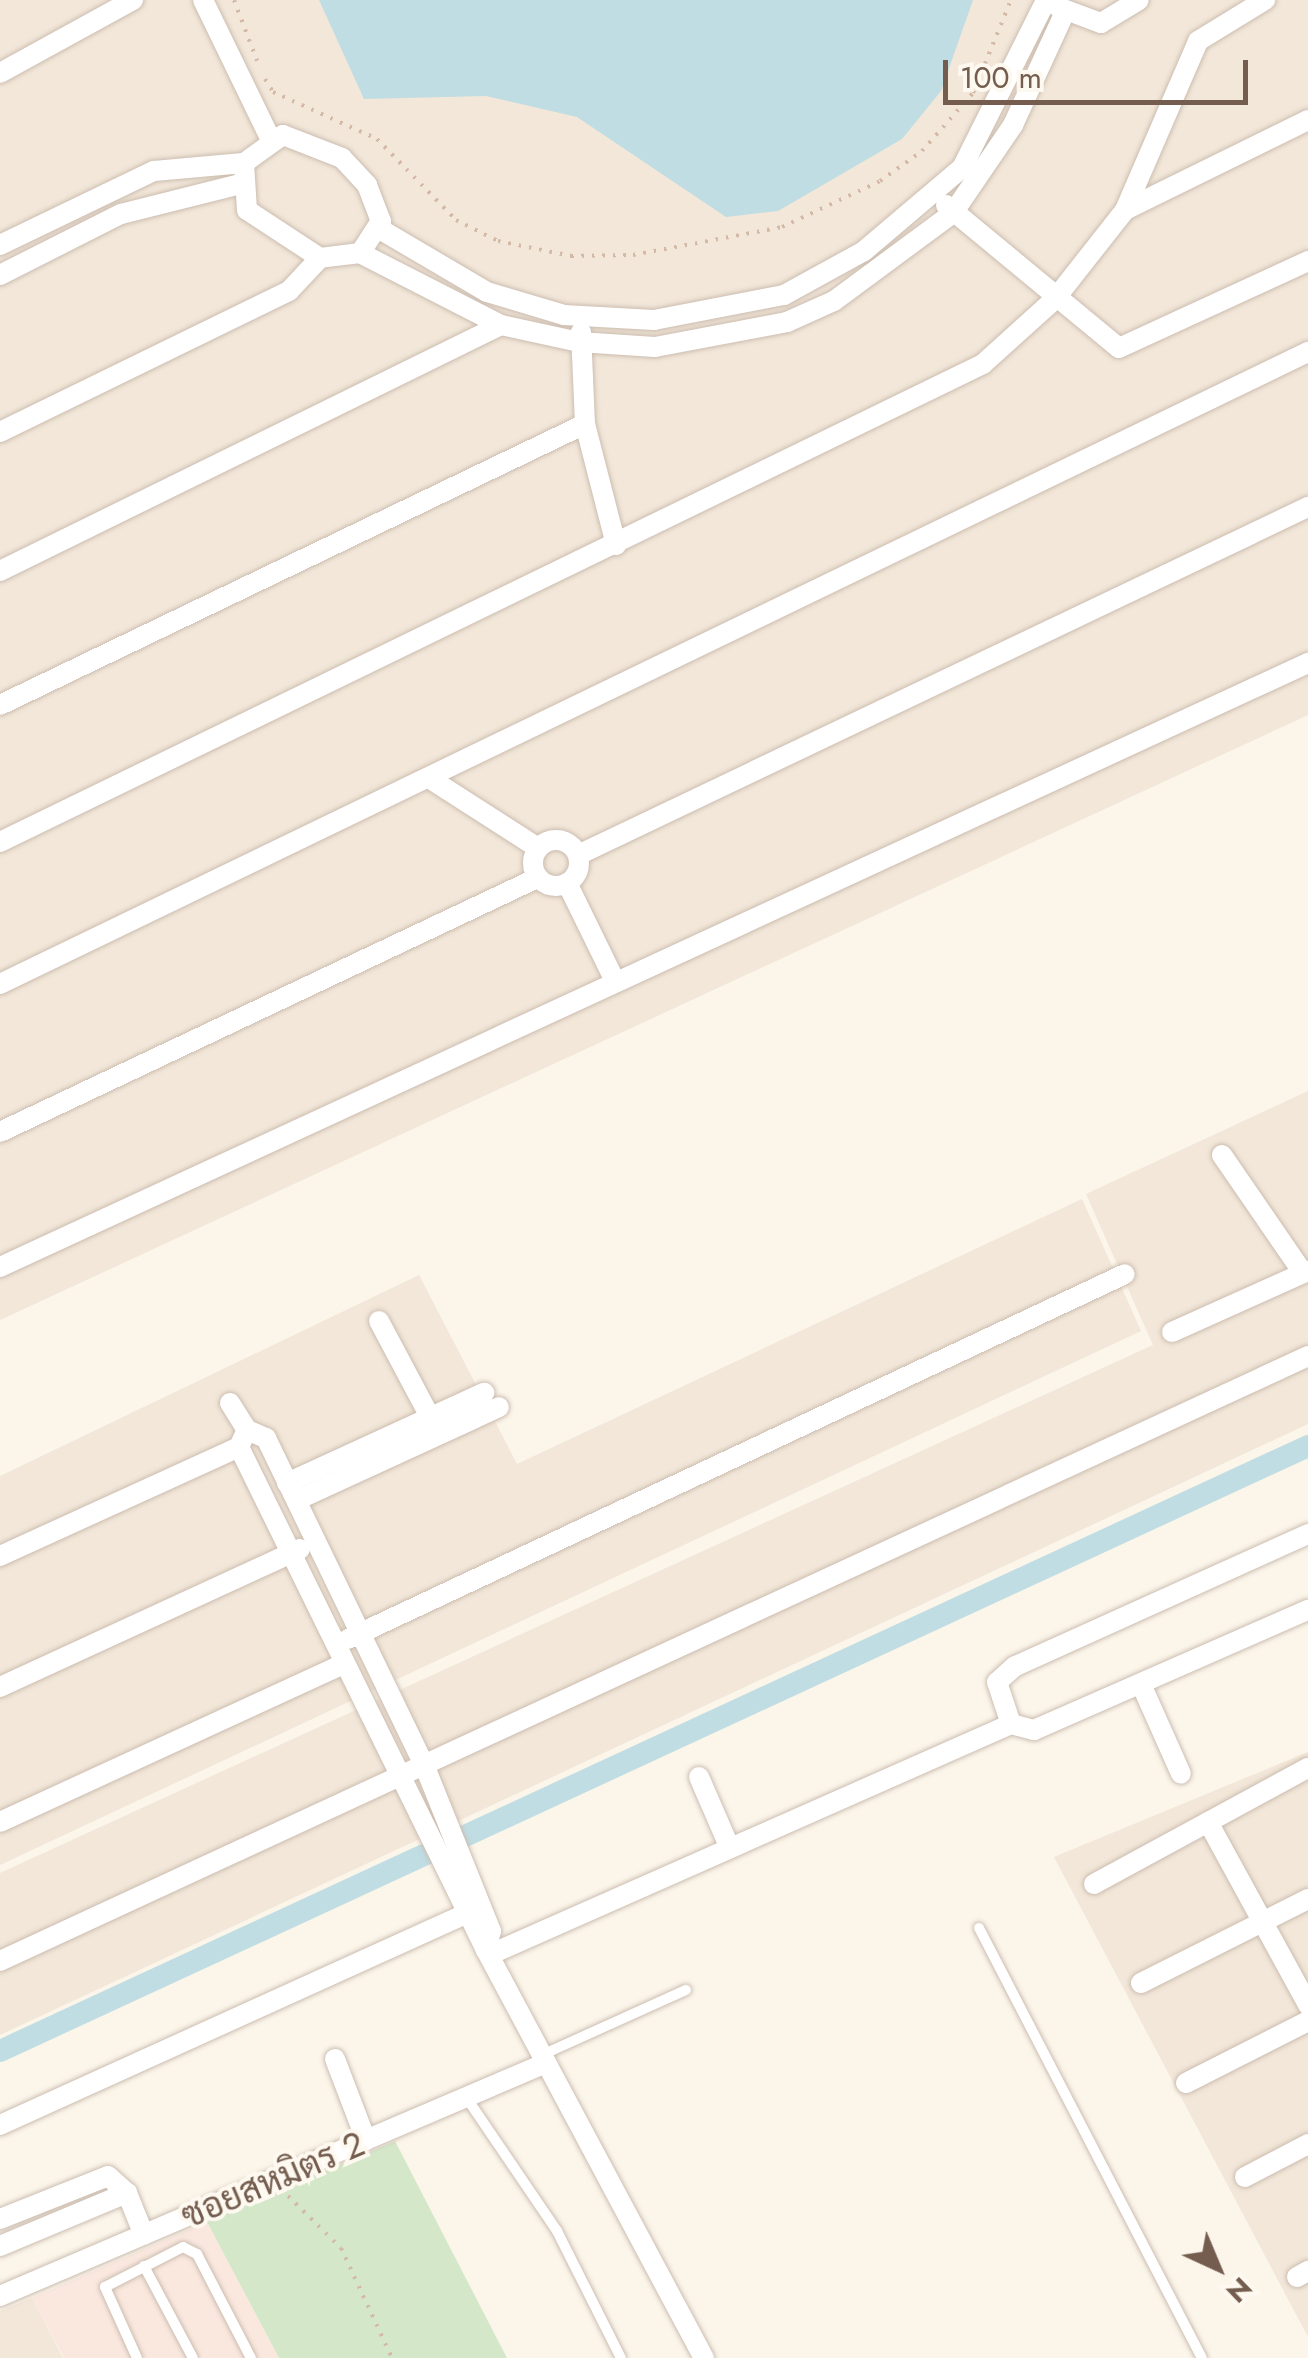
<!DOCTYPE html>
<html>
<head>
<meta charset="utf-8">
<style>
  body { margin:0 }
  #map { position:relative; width:1308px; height:2358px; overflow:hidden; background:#fbf5ea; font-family:Jost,Sarabun,sans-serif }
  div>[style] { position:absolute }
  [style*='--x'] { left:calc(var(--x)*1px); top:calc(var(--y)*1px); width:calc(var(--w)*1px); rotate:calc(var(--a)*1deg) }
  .residential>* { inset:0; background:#f2e7d9 }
  .commercial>* { inset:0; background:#fae8df }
  .green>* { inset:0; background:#d4e8c9 }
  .water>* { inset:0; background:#bfdde3 }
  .canal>* { height:22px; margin:-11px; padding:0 11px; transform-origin:11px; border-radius:11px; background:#bfdde3 }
  .path>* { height:4px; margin-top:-2px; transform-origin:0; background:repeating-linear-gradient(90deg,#d3b9a6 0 2.5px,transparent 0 10.5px) }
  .roads { filter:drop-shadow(0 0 2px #ccbdb0) drop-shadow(0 0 2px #ccbdb0) }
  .lane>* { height:10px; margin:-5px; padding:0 5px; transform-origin:5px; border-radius:5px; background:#fff }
  .street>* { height:20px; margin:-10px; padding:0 10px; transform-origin:10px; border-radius:10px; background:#fff }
  .street>.ring { margin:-10px; padding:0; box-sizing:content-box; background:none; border:20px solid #fff; border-radius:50% }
  span { translate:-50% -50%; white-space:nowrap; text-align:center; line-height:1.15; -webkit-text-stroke:8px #fef9f0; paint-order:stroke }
  .street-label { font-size:35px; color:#745d4f }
  .north { position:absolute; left:1168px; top:2218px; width:100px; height:100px; -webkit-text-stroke:8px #fef9f0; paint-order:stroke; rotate:136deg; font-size:28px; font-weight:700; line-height:40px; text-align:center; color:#745d4f }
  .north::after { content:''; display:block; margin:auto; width:35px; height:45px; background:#745d4f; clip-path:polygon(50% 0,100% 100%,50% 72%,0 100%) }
  .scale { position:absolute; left:943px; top:60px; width:305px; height:45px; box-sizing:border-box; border:5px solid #745d4f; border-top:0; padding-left:12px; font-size:30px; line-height:35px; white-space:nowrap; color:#745d4f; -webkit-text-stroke:8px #fef9f0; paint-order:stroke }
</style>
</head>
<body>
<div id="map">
  <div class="residential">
    <div style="clip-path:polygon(0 0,1308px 0,1308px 715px,0 1320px)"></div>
    <div style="clip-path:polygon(1308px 1091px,1308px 1424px,0 2035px,0 1873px,1153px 1345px,1086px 1194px)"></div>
    <div style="clip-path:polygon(1082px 1199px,1141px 1331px,0 1865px,0 1476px,419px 1275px,517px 1464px)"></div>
    <div style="clip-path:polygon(1308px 1752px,1308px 2337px,1054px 1857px)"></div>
    <div style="clip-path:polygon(32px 2298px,63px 2358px,0 2358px,0 2311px)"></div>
  </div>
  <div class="commercial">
    <div style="clip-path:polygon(207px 2222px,279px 2358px,64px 2358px,32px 2298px)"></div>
  </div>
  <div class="green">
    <div style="clip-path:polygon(395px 2141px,507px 2358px,279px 2358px,207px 2222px)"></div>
  </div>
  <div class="water">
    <div style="clip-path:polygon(319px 0,973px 0,941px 91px,902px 139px,778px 211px,726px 217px,577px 117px,486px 96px,364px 99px)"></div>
  </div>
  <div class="canal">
    <div style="--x:0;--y:2051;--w:1441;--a:-24.82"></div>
  </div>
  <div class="path">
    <div style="--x:234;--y:0;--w:65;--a:69.3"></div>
    <div style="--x:265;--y:79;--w:15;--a:58"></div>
    <div style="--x:273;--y:92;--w:114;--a:24.3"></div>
    <div style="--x:377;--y:139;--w:113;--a:45.7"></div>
    <div style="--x:456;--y:220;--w:47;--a:26.6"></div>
    <div style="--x:498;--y:241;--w:75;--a:11.6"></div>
    <div style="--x:571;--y:256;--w:62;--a:-0.9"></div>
    <div style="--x:633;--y:255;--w:152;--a:-10.6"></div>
    <div style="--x:782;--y:227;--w:108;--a:-25.1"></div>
    <div style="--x:880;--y:181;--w:52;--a:-35.5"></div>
    <div style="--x:922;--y:151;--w:77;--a:-48.7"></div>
    <div style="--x:973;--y:93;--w:100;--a:-67.8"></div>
    <div style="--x:288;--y:2196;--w:74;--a:44.5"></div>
    <div style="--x:341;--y:2248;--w:121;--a:65.1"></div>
  </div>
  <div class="roads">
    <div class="lane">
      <div style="--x:979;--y:1928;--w:484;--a:62.6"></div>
      <div style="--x:542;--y:2055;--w:158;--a:-24.3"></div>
      <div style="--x:466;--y:2097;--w:162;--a:55.8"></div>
      <div style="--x:557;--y:2231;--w:142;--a:63.3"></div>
      <div style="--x:144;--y:2266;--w:104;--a:62"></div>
      <div style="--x:137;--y:2358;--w:78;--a:-114.3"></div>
      <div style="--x:105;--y:2287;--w:88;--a:-27.1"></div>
      <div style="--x:183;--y:2247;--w:16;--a:27"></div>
      <div style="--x:197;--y:2254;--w:117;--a:62.6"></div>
    </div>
    <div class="street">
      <div style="--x:203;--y:0;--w:156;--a:64.1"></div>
      <div style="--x:1058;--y:7;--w:46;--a:20.4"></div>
      <div style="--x:1101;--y:23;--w:44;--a:-31.2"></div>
      <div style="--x:0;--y:73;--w:152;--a:-28.8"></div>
      <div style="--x:283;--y:135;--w:63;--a:21.3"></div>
      <div style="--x:342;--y:158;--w:37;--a:47"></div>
      <div style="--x:367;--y:185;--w:39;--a:69"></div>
      <div style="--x:381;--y:221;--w:38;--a:123"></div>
      <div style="--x:360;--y:253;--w:40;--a:172.9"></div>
      <div style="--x:320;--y:258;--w:87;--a:-146.7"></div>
      <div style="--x:247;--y:210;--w:47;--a:-93.7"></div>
      <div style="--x:244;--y:163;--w:48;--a:-35.7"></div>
      <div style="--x:946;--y:205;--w:224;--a:39.6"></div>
      <div style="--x:1119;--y:348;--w:208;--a:-24.7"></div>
      <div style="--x:1125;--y:210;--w:204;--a:-26.2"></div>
      <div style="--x:378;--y:228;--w:126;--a:30.4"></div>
      <div style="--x:487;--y:292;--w:80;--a:16.6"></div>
      <div style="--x:564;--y:315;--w:90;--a:3.2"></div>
      <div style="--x:654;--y:320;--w:132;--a:-10.9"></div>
      <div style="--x:784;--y:295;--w:91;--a:-28.8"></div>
      <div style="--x:864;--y:251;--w:128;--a:-40.3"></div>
      <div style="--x:962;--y:168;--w:188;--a:-63.4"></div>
      <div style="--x:0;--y:245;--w:171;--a:-25.7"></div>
      <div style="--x:154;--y:171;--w:90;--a:-5.1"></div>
      <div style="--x:360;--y:253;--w:158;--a:27.1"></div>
      <div style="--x:501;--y:325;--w:80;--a:12.3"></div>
      <div style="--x:579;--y:342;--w:76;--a:3.8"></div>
      <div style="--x:655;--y:347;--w:134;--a:-10.7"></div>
      <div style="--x:787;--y:322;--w:51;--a:-24.1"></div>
      <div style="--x:834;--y:301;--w:148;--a:-36.5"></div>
      <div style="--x:953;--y:213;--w:107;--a:-55.7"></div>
      <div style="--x:1013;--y:125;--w:122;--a:-65.3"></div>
      <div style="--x:0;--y:275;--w:136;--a:-26.8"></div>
      <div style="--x:121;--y:214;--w:123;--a:-14.1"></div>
      <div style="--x:581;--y:332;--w:92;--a:87.5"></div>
      <div style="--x:585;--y:424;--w:125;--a:75.6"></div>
      <div style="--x:0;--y:432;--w:322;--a:-26"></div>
      <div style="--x:289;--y:291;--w:45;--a:-46.8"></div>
      <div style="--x:0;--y:571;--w:558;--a:-26.15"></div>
      <div style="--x:0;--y:705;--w:649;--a:-25.66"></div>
      <div style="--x:429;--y:778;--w:130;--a:32.7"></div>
      <div class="ring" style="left:533px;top:840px;width:26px;height:26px"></div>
      <div style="--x:0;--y:842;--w:1093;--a:-25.93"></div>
      <div style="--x:983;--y:364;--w:97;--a:-42.1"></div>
      <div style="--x:1055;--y:299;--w:113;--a:-51.8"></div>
      <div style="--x:1125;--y:210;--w:184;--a:-66.6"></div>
      <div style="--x:1198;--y:41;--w:79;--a:-31.5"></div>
      <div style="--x:578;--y:855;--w:809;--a:-25.49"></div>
      <div style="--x:567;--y:883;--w:107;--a:63.9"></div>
      <div style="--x:0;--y:984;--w:1453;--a:-25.79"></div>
      <div style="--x:0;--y:1132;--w:594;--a:-25.31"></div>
      <div style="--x:1222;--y:1155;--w:143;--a:55.5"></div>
      <div style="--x:0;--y:1267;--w:1441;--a:-24.79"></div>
      <div style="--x:379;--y:1321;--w:109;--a:62"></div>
      <div style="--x:1172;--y:1332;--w:149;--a:-24.2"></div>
      <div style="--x:230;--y:1403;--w:32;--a:58"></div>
      <div style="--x:247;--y:1430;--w:21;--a:23"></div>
      <div style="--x:266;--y:1438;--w:365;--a:64.2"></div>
      <div style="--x:425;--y:1767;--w:177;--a:68.1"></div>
      <div style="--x:491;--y:1931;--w:20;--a:105"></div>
      <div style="--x:486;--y:1950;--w:560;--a:-116.15"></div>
      <div style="--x:239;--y:1447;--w:19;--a:-65"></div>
      <div style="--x:287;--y:1483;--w:217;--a:-24.6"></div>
      <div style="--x:297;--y:1500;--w:222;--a:-24.7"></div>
      <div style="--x:1308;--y:1534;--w:321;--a:155.7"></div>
      <div style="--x:1015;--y:1666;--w:24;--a:138"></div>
      <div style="--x:997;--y:1682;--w:44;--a:71.6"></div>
      <div style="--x:1011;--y:1724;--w:24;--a:15"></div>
      <div style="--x:1034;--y:1730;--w:299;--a:-23.7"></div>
      <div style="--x:0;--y:1556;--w:263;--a:-24.5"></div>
      <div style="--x:348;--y:1639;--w:858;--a:-25.16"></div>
      <div style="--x:1141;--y:1684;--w:98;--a:66"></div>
      <div style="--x:0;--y:1687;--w:330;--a:-24.7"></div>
      <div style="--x:699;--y:1777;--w:75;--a:66.5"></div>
      <div style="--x:0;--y:1822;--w:379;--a:-24.7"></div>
      <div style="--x:1208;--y:1822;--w:209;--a:61.3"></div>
      <div style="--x:1094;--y:1884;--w:243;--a:-28.5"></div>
      <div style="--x:486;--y:1950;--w:463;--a:61.9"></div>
      <div style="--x:489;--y:1955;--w:571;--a:-23.87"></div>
      <div style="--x:0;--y:1961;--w:1441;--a:-24.82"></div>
      <div style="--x:1141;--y:1983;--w:187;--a:-26.7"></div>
      <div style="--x:335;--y:2059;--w:87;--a:69.1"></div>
      <div style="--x:1186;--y:2083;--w:137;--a:-26.9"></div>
      <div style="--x:0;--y:2125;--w:518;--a:-24.39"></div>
      <div style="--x:1245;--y:2177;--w:71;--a:-27.6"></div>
      <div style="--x:0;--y:2219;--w:116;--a:-21.7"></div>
      <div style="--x:108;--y:2176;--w:25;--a:42"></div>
      <div style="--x:127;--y:2193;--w:45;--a:68"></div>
      <div style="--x:0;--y:2246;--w:138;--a:-22.7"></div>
      <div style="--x:1297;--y:2277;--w:13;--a:-29"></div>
      <div style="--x:0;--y:2296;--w:594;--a:-23.11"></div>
    </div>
  </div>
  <div class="street-label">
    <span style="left:273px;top:2180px;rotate:-23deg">ซอยสหมิตร 2</span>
  </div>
  <div class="north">N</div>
  <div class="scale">100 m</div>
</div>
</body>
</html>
